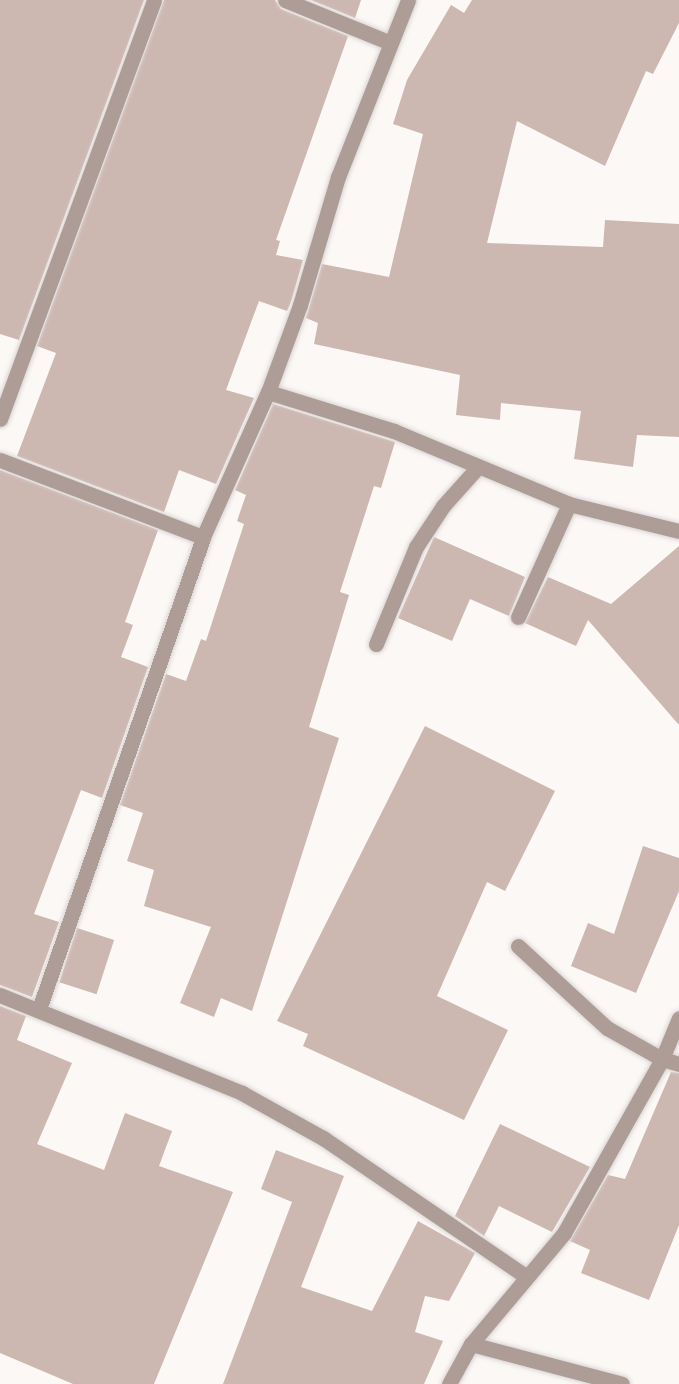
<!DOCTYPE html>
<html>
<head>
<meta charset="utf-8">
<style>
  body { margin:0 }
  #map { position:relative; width:679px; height:1384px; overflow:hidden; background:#fcf8f6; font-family:Bitter,serif }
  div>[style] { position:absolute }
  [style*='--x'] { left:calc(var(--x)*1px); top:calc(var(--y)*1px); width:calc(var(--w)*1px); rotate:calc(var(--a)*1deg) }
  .building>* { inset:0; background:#cdb7b1; transform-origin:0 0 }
  .roads { filter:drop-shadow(0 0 2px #dad5d3) drop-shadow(0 0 2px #dad5d3) }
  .service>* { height:15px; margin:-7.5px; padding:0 7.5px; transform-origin:7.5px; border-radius:7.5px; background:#ae9c96 }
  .minor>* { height:15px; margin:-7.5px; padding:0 7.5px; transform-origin:7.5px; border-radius:7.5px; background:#ae9c96 }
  span { translate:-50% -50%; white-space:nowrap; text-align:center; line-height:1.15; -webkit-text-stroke:6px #fff; paint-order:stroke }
</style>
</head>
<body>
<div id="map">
  <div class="building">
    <div style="clip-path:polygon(0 0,144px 0,19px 340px,0 334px)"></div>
    <div style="clip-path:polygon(164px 0,275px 0,281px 9px,348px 36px,276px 240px,280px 241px,276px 255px,303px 260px,291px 302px,287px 311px,259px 301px,226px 390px,254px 398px,216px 484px,179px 470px,164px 512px,17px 456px,56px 353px,37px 346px)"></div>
    <div style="clip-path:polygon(311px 0,361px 0,355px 18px)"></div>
    <div style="clip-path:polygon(472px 0,679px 0,679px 23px,653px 74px,646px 71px,605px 166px,517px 121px,487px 243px,603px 247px,605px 220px,679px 224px,679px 437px,637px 435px,633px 467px,574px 459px,581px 411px,501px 403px,500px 420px,456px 415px,460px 375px,314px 344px,318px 323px,306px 318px,322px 264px,389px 277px,423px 134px,393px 124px,407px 80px,451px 5px,464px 13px)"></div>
    <div style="clip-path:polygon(273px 404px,395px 442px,381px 488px,374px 486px,340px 592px,349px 595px,309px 727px,339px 738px,252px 1011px,221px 998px,214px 1017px,180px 1003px,211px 927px,144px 906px,154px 870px,127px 861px,143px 813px,120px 805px,166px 674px,186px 681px,201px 639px,206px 641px,244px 524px,237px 521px,246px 495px,235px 490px)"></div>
    <div style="clip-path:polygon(0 470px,158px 530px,125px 622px,133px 625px,121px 657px,148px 667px,102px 798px,81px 790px,34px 914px,59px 922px,32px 997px,0 985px)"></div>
    <div style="clip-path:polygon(434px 537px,525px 577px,509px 616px,470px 599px,452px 641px,398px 618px)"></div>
    <div style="clip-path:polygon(679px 546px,679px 725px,588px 620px,576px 646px,525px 623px,548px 577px,611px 604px)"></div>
    <div style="clip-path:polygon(425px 726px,555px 791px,505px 891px,487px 882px,437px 996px,508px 1030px,464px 1120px,303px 1046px,308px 1034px,277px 1021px)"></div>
    <div style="clip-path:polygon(643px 846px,679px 858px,679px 891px,636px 993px,571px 966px,588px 923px,614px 934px)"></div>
    <div style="left:77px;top:928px;width:39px;height:57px;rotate:18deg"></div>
    <div style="clip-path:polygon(0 1006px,26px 1016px,17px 1040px,72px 1063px,37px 1144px,104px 1170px,125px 1113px,172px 1131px,159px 1166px,233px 1192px,154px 1384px,73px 1384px,0 1353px)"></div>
    <div style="clip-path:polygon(671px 1072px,679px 1073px,679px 1225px,649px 1300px,581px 1273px,590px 1250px,570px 1241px,608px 1175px,625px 1179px)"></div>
    <div style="clip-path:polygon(500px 1124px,590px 1167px,552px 1232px,499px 1206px,484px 1236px,455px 1216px)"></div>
    <div style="clip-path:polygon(276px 1150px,344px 1176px,301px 1287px,372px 1311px,418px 1221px,475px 1253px,449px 1301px,425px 1296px,415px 1332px,443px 1341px,424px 1384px,223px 1384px,292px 1202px,261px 1189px)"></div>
  </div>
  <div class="roads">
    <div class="service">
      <div style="--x:518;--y:617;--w:124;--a:-65.7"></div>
      <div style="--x:376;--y:644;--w:105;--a:-67.6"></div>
      <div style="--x:416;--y:547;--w:49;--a:-56.6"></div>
      <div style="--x:443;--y:506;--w:51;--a:-48.2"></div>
      <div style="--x:518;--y:946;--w:121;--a:42.7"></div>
      <div style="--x:607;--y:1028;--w:63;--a:29.4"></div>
    </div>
    <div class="minor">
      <div style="--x:285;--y:0;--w:114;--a:22.1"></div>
      <div style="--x:268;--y:392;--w:132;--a:17.2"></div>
      <div style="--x:394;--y:431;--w:190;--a:22.6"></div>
      <div style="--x:569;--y:504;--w:113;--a:13.8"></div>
      <div style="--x:0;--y:419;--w:446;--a:-69.8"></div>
      <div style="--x:0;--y:460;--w:217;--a:20.8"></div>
      <div style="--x:0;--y:995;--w:261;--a:22"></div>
      <div style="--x:242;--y:1093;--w:93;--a:29.1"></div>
      <div style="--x:323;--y:1138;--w:245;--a:34.3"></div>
      <div style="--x:39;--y:1009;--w:500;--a:-70.8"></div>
      <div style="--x:203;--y:537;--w:159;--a:-65.9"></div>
      <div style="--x:268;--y:392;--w:93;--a:-69.8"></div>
      <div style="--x:300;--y:305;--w:134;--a:-73.5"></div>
      <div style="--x:338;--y:177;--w:190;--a:-68.4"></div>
      <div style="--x:662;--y:1059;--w:18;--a:16"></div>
      <div style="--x:471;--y:1344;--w:156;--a:14.8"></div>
      <div style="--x:449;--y:1384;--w:46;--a:-61.2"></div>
      <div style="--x:471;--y:1344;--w:145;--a:-50"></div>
      <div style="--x:564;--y:1233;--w:200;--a:-60.6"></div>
      <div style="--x:662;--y:1059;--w:44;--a:-67.5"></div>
    </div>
  </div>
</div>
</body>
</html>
